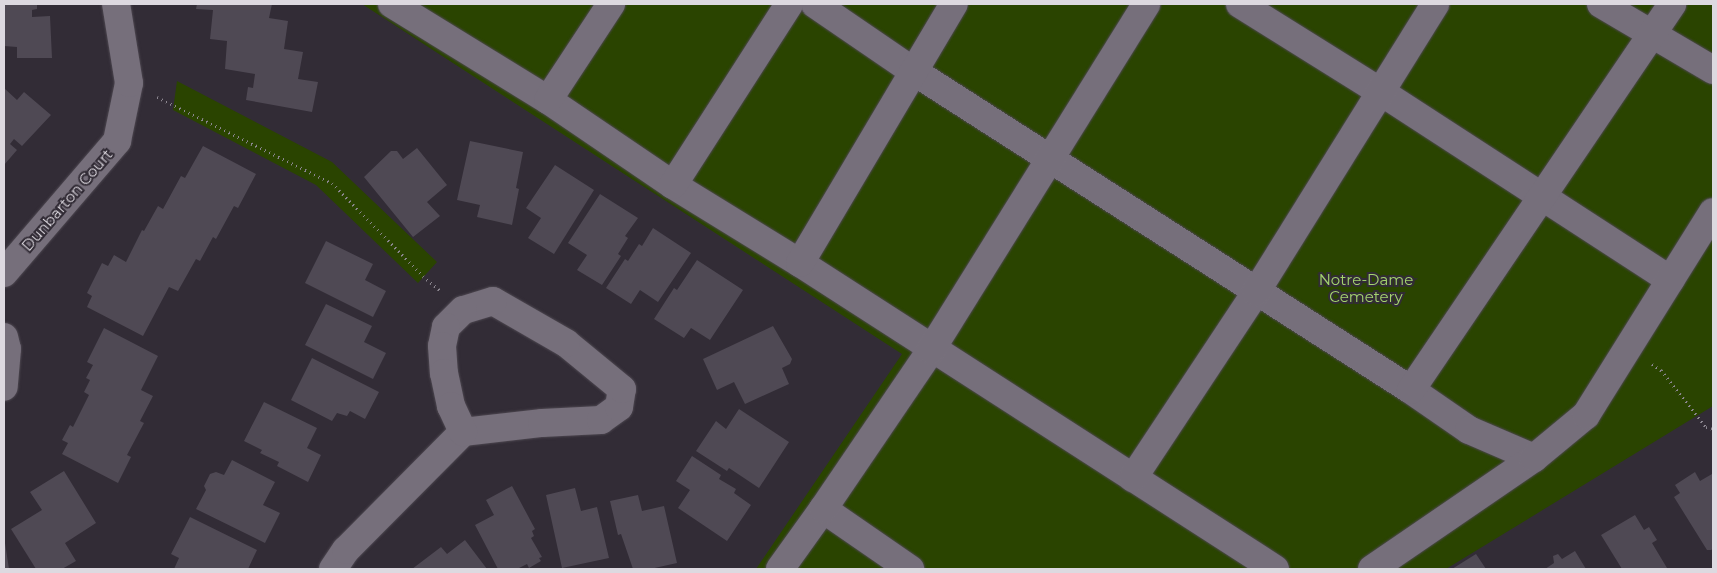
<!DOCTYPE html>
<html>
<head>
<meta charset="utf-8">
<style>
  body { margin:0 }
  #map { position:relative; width:1717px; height:573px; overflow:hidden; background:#322c36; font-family:Montserrat,sans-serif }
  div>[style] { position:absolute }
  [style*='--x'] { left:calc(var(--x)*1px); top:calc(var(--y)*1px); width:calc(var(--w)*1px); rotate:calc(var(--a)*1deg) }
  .green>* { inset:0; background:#2a4400 }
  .building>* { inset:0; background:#4f4954 }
  .path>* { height:3px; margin-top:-1.5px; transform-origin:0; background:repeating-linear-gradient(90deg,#8c8790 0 1px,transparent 0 5px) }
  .roads { filter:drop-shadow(0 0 1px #4d4750) drop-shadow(0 0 1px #4d4750) }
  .minor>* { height:28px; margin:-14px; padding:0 14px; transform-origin:14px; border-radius:14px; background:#766f7b }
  span { translate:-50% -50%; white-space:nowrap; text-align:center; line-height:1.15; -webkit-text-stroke:4px #322c36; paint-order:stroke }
  .street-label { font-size:15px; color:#ddd9e0 }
  .park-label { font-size:15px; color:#a5d46f }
  .frame { position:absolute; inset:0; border:5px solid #ddd9e0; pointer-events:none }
</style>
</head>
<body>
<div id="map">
  <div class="green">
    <div style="clip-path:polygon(362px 4px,1713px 4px,1713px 406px,1446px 569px,756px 569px,902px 354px)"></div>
    <div style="clip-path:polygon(177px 81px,332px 162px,437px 262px,418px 283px,316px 185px,173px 110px)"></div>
  </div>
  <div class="building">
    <div style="clip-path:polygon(4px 4px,37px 4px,37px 9px,32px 10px,32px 17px,50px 16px,52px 58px,17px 58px,17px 47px,4px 46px)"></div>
    <div style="clip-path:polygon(197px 4px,272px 4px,269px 18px,288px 21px,284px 49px,303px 52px,298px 79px,318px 82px,312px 112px,246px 100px,248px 87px,253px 88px,255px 74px,225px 69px,227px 41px,210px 39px,213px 10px,196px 9px)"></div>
    <div style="clip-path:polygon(4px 88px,17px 100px,24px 92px,51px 115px,22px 146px,14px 139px,10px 144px,17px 150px,4px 165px)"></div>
    <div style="clip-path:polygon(470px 141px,523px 152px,516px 188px,519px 189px,512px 225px,477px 217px,480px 205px,457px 200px)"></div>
    <div style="clip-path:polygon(203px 146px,256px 174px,238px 208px,234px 206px,216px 239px,213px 237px,200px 261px,196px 259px,178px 291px,169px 287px,143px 336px,87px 307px,92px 296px,87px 293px,102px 263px,108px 266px,114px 255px,126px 262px,142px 230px,144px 231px,158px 206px,163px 209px,181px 176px,185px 178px)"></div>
    <div style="clip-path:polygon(417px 148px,447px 185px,427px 202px,440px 216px,413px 237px,364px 177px,391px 151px,397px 151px,403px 159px)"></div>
    <div style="clip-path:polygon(555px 165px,594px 190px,554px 254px,528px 238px,541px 218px,526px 208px)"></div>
    <div style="clip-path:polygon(600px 194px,638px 218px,625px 236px,628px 238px,618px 254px,621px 256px,602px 285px,577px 270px,587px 255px,568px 243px)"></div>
    <div style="clip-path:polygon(653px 228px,691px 253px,658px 302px,640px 290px,631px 304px,606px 288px,625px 259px,628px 261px,639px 244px,642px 246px)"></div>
    <div style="clip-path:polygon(326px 241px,373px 264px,365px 280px,386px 291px,373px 317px,305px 283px)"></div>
    <div style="clip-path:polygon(697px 260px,743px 290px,710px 340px,691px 328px,684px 338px,654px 319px,674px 288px,677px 290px)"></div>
    <div style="clip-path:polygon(326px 304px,372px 326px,364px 342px,386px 353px,373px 379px,305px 345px)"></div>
    <div style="clip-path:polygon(773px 326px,792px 359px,790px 364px,782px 368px,789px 384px,745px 404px,734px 382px,717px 390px,703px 359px)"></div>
    <div style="clip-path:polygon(104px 328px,158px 356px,141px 390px,153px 396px,140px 421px,144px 423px,127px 455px,131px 457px,118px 483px,62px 454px,68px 443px,62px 440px,70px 425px,73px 427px,89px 395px,84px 392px,90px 380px,86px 378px,93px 365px,87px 362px)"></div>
    <div style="clip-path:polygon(312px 358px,379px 392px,365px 419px,350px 411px,347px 416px,337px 413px,332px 421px,291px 400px)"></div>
    <div style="clip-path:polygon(264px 402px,317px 428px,307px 448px,321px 455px,308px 482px,277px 466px,279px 462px,260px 453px,262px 450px,244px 441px)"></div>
    <div style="clip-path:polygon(739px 409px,789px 442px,759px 488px,729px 468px,727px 471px,696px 451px,716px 421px,726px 429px)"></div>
    <div style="clip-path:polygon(692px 456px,721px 475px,719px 479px,736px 489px,734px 493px,751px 505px,727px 541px,678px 508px,690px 490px,676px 481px)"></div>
    <div style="clip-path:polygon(232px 460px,275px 482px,263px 505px,280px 513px,265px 543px,196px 509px,206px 490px,204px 486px,210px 474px,216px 472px,224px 475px)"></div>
    <div style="clip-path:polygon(64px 471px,96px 523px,65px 543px,76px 561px,62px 569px,36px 569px,11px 529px,42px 510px,30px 492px)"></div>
    <div style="clip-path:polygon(1695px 472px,1700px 481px,1712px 474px,1713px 475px,1713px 549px,1711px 550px,1707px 550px,1674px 497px,1680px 493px,1675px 485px)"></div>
    <div style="clip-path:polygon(512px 486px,535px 529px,532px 531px,534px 536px,531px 538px,542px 557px,539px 558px,541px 561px,529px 568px,527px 564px,517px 569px,498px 569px,475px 525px,494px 515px,486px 500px)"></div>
    <div style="clip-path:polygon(575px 488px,581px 511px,597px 507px,609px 558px,562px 568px,546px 495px)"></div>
    <div style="clip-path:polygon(638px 495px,642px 511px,664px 506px,677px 563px,650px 569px,633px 569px,621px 534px,618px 535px,610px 501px)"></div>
    <div style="clip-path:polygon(1635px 515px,1644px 530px,1649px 527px,1657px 540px,1652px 543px,1667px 568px,1665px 569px,1622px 569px,1601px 535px)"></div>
    <div style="clip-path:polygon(190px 517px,257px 550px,248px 569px,174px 569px,179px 558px,171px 554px)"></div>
    <div style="clip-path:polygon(465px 540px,487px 569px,412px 569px,441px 547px,447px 554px)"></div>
    <div style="clip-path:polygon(4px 543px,5px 543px,9px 569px,4px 569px)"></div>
    <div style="clip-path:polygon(1575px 551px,1586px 569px,1545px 569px,1554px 563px,1553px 556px,1558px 554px,1562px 559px)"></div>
    <div style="clip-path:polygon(1476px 554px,1486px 569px,1452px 569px)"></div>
  </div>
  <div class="path">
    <div style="--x:157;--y:97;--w:195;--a:26.2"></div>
    <div style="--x:332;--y:183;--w:130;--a:45.6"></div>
    <div style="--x:423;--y:276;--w:23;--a:40"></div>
    <div style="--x:1652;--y:364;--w:11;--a:34"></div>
    <div style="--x:1661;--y:370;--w:73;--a:51.7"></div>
    <div style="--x:1706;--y:427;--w:7;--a:16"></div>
  </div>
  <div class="roads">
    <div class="minor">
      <div style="--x:392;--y:4;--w:183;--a:31.6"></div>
      <div style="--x:548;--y:100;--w:151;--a:34.2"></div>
      <div style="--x:673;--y:185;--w:149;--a:31.6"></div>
      <div style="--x:800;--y:263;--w:565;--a:32.79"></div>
      <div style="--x:815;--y:4;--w:119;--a:34.4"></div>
      <div style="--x:913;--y:71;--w:591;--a:32.64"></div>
      <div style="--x:1411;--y:390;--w:70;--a:34.6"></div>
      <div style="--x:1469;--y:430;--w:71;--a:23.3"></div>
      <div style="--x:1240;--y:4;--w:166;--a:32"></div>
      <div style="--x:1381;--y:92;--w:345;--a:33"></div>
      <div style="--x:1601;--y:4;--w:130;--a:30.5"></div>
      <div style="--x:548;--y:100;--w:115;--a:-56.7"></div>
      <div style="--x:673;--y:185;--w:215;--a:-57.3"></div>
      <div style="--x:800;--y:263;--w:301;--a:-59.3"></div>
      <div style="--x:4;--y:273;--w:174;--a:-49.4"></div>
      <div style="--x:117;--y:141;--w:59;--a:-78.3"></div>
      <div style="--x:129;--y:83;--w:80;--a:-99.3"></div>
      <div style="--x:4;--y:337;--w:12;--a:76"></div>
      <div style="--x:7;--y:349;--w:38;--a:95"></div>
      <div style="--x:1411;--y:390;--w:466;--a:-55.9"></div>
      <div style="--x:1133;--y:478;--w:223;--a:-56.5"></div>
      <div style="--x:1256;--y:292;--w:339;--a:-58.1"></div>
      <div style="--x:823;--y:509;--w:106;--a:34.6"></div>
      <div style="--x:333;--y:569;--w:23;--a:-56"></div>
      <div style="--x:346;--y:550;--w:166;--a:-45.2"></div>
      <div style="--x:463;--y:432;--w:80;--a:-6.5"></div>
      <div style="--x:542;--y:423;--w:59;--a:-2.9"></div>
      <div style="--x:601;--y:420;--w:22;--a:-36"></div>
      <div style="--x:619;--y:407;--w:18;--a:-81"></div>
      <div style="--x:622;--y:389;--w:72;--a:-140.6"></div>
      <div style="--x:566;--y:343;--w:84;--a:-150.1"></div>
      <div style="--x:493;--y:301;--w:31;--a:163"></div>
      <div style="--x:463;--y:310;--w:24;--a:135"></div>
      <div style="--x:446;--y:327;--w:19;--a:102"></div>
      <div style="--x:442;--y:346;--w:27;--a:86"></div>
      <div style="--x:444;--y:373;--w:34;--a:78"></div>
      <div style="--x:451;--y:406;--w:29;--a:65"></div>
      <div style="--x:780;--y:569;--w:74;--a:-54.4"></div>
      <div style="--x:823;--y:509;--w:192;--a:-55.8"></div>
      <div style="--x:931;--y:350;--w:407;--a:-58.1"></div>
      <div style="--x:1372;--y:569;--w:196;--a:-34.4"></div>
      <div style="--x:1534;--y:458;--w:67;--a:-39.6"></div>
      <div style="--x:1586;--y:415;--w:239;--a:-58"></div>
    </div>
  </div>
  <div class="street-label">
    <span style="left:67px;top:200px;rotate:-49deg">Dunbarton Court</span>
  </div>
  <div class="park-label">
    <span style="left:1366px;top:288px">Notre-Dame<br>Cemetery</span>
  </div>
  <div class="frame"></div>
</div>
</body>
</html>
